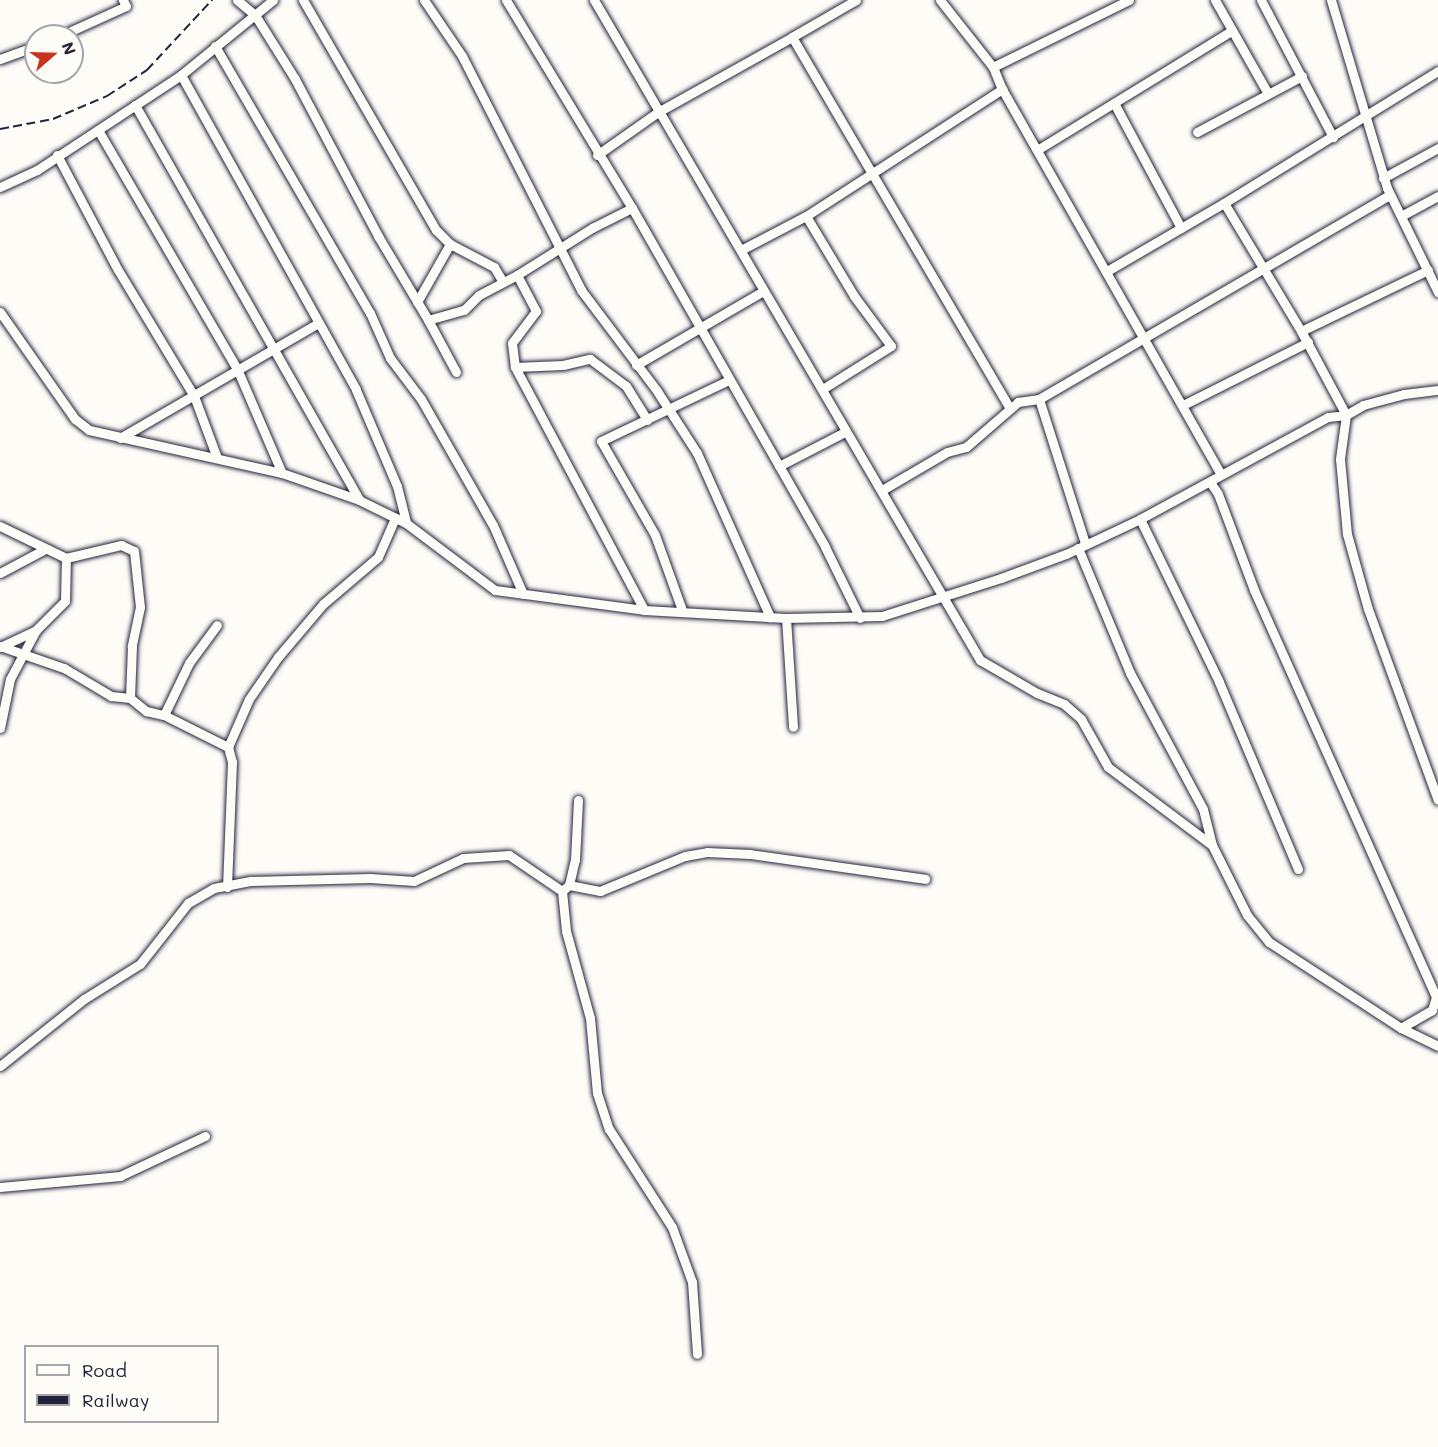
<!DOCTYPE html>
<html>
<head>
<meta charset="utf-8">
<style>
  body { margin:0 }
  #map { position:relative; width:1438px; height:1447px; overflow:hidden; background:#fdfcf7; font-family:Mali,sans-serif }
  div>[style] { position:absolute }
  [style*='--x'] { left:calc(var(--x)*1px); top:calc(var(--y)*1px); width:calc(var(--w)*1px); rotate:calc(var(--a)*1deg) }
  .roads { filter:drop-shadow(0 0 2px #22223b) drop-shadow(0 0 2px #22223b) }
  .minor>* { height:9px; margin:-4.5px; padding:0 4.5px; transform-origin:4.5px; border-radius:4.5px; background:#fdfcf7 }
  .rail>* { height:2px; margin-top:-1px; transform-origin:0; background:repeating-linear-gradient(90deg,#22223b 0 9px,transparent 0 13.5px) }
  span { translate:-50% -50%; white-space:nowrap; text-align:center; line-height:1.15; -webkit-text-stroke:6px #fdfcf7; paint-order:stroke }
  .legend { position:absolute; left:24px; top:1345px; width:195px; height:78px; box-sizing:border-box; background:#fdfcf7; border:2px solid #a5a5ac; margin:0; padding:8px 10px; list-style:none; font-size:18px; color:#22223b }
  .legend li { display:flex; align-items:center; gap:12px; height:30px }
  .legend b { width:30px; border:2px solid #a5a5ac }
  .north { position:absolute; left:24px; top:24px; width:60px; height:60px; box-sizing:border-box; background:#fdfcf7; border:2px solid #a5a5ac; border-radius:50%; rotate:70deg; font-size:16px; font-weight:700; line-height:24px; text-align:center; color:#22223b }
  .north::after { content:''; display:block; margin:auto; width:21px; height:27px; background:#c8321e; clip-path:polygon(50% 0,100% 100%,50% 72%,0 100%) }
</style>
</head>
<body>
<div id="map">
  <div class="roads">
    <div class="minor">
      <div style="--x:237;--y:0;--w:23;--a:40"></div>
      <div style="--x:255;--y:15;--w:75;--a:58"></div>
      <div style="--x:295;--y:79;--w:178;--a:62.1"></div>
      <div style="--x:378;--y:236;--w:98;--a:59.2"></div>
      <div style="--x:428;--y:320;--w:37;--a:-16"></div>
      <div style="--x:464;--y:310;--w:21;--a:-45"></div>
      <div style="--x:479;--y:295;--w:43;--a:-27.8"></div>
      <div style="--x:517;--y:275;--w:41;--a:62.2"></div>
      <div style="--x:536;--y:311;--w:40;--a:127"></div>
      <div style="--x:512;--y:343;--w:24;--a:83"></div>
      <div style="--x:515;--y:367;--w:275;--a:62"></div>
      <div style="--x:303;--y:0;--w:266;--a:60"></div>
      <div style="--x:436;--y:230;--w:20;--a:45"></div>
      <div style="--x:450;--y:244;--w:50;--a:27.6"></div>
      <div style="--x:494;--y:267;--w:17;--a:59"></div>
      <div style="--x:424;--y:0;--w:68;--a:55.8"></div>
      <div style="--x:462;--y:56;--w:263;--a:63"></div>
      <div style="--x:581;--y:290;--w:126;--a:53"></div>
      <div style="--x:657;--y:391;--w:74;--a:57.2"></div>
      <div style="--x:697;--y:453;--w:180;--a:66"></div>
      <div style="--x:506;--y:0;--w:243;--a:58.8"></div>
      <div style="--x:632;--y:208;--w:390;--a:60.3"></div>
      <div style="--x:825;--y:547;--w:79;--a:63.8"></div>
      <div style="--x:594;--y:0;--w:765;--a:59.68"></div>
      <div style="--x:980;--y:660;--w:66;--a:30.1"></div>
      <div style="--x:1037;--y:693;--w:29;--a:22"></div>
      <div style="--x:1064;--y:704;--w:23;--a:41"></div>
      <div style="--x:1081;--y:719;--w:55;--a:60.6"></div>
      <div style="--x:1108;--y:767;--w:130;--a:36.9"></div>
      <div style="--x:1212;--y:845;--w:78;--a:63.4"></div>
      <div style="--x:1247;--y:915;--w:35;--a:51"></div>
      <div style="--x:1269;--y:942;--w:158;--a:33.1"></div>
      <div style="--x:1401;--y:1028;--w:41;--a:25.9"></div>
      <div style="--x:940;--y:0;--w:85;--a:51.7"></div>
      <div style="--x:1129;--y:0;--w:152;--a:153.8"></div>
      <div style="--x:993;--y:67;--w:24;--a:68"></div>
      <div style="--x:1002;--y:89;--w:443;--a:60.4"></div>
      <div style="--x:1215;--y:0;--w:106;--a:60.5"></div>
      <div style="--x:1261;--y:0;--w:155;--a:62.3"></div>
      <div style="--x:1331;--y:0;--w:196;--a:73.4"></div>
      <div style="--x:1387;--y:188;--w:116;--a:63.9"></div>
      <div style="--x:60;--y:36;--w:72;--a:-24.4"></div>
      <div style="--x:126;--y:6;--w:7;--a:-117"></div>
      <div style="--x:792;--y:37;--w:74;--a:-30"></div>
      <div style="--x:215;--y:46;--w:309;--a:59.9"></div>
      <div style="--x:370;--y:313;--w:49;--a:66"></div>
      <div style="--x:390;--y:358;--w:51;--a:52.9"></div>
      <div style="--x:421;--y:399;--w:145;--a:60.3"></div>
      <div style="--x:493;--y:525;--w:75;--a:66.5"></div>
      <div style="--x:0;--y:59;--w:38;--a:-20"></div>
      <div style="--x:181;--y:75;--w:360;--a:60.9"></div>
      <div style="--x:356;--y:390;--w:104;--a:66.9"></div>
      <div style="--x:397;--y:486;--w:38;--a:76"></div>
      <div style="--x:1114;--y:103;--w:142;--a:61.8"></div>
      <div style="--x:135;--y:105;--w:454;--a:60.4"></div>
      <div style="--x:98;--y:130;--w:279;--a:59.8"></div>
      <div style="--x:238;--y:371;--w:111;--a:66.7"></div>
      <div style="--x:1197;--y:132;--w:119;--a:-28.1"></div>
      <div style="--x:1037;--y:150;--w:228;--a:-31.5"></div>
      <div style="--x:57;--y:155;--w:130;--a:62.1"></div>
      <div style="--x:118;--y:270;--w:147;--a:58.9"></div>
      <div style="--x:194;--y:396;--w:66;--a:69.6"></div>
      <div style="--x:597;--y:155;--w:75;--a:-35.2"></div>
      <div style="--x:658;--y:112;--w:154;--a:-29.2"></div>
      <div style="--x:792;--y:37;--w:431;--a:59.6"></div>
      <div style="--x:1383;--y:178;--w:63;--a:-28.6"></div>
      <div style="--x:0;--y:187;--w:41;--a:-24.7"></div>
      <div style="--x:37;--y:170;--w:173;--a:-33.4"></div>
      <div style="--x:181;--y:75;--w:119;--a:-39.2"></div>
      <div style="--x:806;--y:216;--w:93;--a:59"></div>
      <div style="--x:854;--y:296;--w:62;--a:53.5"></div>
      <div style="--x:891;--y:346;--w:79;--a:147.9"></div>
      <div style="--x:1401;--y:216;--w:42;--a:-28.4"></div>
      <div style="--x:741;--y:250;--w:73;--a:-27.6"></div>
      <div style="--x:806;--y:216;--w:234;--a:-32.9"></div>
      <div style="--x:1428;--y:270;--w:141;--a:154.3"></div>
      <div style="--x:1301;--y:331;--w:95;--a:61.8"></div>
      <div style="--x:1346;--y:415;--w:44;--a:97.8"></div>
      <div style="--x:1340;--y:459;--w:75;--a:84.7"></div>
      <div style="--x:1347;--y:534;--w:78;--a:74.4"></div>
      <div style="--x:1368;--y:609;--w:203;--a:69.9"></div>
      <div style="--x:1107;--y:271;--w:135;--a:-30.2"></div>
      <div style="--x:517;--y:275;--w:89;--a:-32.1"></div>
      <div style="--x:592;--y:228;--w:45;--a:-26.6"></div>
      <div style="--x:417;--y:302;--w:67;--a:-60.4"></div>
      <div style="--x:0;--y:312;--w:131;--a:55"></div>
      <div style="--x:75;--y:419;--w:18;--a:38"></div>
      <div style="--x:89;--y:430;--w:198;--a:12.6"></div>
      <div style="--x:282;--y:473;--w:82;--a:19.3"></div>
      <div style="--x:359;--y:500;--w:52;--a:26.1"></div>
      <div style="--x:406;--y:523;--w:111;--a:37"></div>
      <div style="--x:495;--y:590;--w:150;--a:7.6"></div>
      <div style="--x:644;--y:610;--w:142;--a:3.2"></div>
      <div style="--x:786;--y:618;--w:96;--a:-1.2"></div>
      <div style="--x:882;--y:616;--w:125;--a:-17.7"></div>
      <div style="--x:1001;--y:578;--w:69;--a:-20.3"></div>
      <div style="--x:1066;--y:554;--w:82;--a:-25.3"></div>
      <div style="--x:1140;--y:519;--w:214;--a:-28.5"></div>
      <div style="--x:1328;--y:417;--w:18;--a:-6"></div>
      <div style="--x:1346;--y:415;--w:20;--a:-30"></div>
      <div style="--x:1363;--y:405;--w:42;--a:-15"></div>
      <div style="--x:1404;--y:394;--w:34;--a:-7"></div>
      <div style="--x:428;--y:320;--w:59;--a:61.7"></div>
      <div style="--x:1301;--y:331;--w:149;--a:-121"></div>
      <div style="--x:1224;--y:203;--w:251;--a:-31.7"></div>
      <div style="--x:636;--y:365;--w:147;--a:-30.2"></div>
      <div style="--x:515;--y:367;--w:48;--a:-2.4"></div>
      <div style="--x:563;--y:365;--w:28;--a:-13"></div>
      <div style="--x:590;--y:359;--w:45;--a:36.9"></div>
      <div style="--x:626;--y:386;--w:40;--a:58"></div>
      <div style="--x:1039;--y:399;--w:151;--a:72.3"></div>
      <div style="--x:1183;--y:405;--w:140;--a:-26.7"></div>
      <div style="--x:120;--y:438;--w:228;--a:-30.1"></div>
      <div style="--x:779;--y:466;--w:74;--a:-27.3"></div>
      <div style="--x:1210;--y:482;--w:14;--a:56"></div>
      <div style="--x:1218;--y:494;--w:103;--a:69.4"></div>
      <div style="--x:1254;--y:590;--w:446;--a:65.9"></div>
      <div style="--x:1436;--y:997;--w:14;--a:107"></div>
      <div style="--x:1432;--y:1010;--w:36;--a:150"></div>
      <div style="--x:882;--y:490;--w:75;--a:-30.3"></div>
      <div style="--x:947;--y:452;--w:20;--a:-15"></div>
      <div style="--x:966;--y:447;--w:69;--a:-40.9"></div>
      <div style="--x:1018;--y:402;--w:21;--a:-8"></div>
      <div style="--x:1039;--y:399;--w:405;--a:-30.2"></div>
      <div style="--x:1140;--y:519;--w:181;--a:64.1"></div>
      <div style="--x:1219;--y:682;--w:203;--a:67.1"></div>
      <div style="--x:0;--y:526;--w:73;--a:25.9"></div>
      <div style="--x:66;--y:558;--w:57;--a:-13.3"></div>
      <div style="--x:121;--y:545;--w:14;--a:25"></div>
      <div style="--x:134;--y:551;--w:56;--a:83.9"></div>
      <div style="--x:140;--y:607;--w:40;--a:102"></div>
      <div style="--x:132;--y:646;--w:52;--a:92.2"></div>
      <div style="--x:130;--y:698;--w:21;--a:39"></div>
      <div style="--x:146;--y:711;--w:18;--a:13"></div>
      <div style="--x:164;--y:715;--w:58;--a:-64.3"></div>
      <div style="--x:189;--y:663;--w:47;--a:-53.6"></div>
      <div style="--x:1078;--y:548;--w:135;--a:67.4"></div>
      <div style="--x:1130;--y:673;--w:154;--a:61.8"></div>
      <div style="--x:1203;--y:809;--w:37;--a:76"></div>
      <div style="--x:0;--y:573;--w:49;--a:-28.1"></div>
      <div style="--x:682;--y:610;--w:80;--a:-109.8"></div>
      <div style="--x:655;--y:535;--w:108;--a:-119.9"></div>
      <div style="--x:601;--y:441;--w:140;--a:-25.5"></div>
      <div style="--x:786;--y:618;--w:109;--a:86.3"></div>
      <div style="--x:0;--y:646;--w:68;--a:19"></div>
      <div style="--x:64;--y:668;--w:55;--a:30.8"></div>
      <div style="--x:111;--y:696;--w:19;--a:6"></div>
      <div style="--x:0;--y:647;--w:40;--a:-25"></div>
      <div style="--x:36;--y:630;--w:41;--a:-45"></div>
      <div style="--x:65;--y:601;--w:43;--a:-88.7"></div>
      <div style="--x:164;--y:715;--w:72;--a:26.6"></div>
      <div style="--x:228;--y:747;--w:16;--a:75"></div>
      <div style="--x:232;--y:762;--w:125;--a:92.3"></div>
      <div style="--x:0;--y:728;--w:50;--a:-78.5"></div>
      <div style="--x:10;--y:679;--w:55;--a:-62"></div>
      <div style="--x:228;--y:747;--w:52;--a:-66.4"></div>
      <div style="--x:249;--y:699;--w:51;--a:-55.4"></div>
      <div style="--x:278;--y:657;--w:70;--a:-49.7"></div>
      <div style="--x:323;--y:604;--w:72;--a:-40.5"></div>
      <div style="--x:378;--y:557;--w:43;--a:-66.4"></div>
      <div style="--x:569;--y:885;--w:26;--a:-77"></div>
      <div style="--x:575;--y:860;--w:60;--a:-87.1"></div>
      <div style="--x:562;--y:891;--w:9;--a:-41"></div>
      <div style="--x:569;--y:885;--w:32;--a:11"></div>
      <div style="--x:600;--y:891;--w:92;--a:-22.4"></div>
      <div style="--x:685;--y:856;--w:22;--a:-10"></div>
      <div style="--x:707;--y:852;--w:43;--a:2.7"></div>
      <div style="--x:750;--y:854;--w:177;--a:8.1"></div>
      <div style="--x:0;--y:1066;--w:107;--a:-38.6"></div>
      <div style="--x:84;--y:999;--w:66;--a:-32"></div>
      <div style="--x:140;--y:964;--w:78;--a:-51.8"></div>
      <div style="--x:188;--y:903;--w:30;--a:-30"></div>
      <div style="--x:214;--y:888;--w:38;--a:-11"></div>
      <div style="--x:251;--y:881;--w:119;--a:-1.4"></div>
      <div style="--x:370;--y:878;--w:44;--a:3.9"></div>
      <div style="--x:414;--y:881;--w:54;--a:-25.1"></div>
      <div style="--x:463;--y:858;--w:46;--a:-3.7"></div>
      <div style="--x:509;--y:855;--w:64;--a:34.2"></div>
      <div style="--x:562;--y:891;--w:40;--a:84.3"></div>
      <div style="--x:566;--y:931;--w:90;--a:74.6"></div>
      <div style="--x:590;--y:1018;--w:75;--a:84.7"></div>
      <div style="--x:597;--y:1093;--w:38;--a:72"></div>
      <div style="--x:609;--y:1129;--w:117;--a:57.3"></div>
      <div style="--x:672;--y:1227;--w:59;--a:70"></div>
      <div style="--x:692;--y:1282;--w:72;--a:86"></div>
      <div style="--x:0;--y:1187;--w:121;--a:-5.2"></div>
      <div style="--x:120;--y:1176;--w:94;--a:-25.2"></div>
    </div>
  </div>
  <div class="rail">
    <div style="--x:0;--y:129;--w:54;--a:-10.7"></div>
    <div style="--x:53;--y:119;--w:59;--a:-23.1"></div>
    <div style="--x:107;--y:96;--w:48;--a:-33"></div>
    <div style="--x:147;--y:70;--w:96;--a:-47.1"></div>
  </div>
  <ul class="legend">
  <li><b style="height:8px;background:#fdfcf7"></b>Road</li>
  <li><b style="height:8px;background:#22223b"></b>Railway</li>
  </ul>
  <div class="north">N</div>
</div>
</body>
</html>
